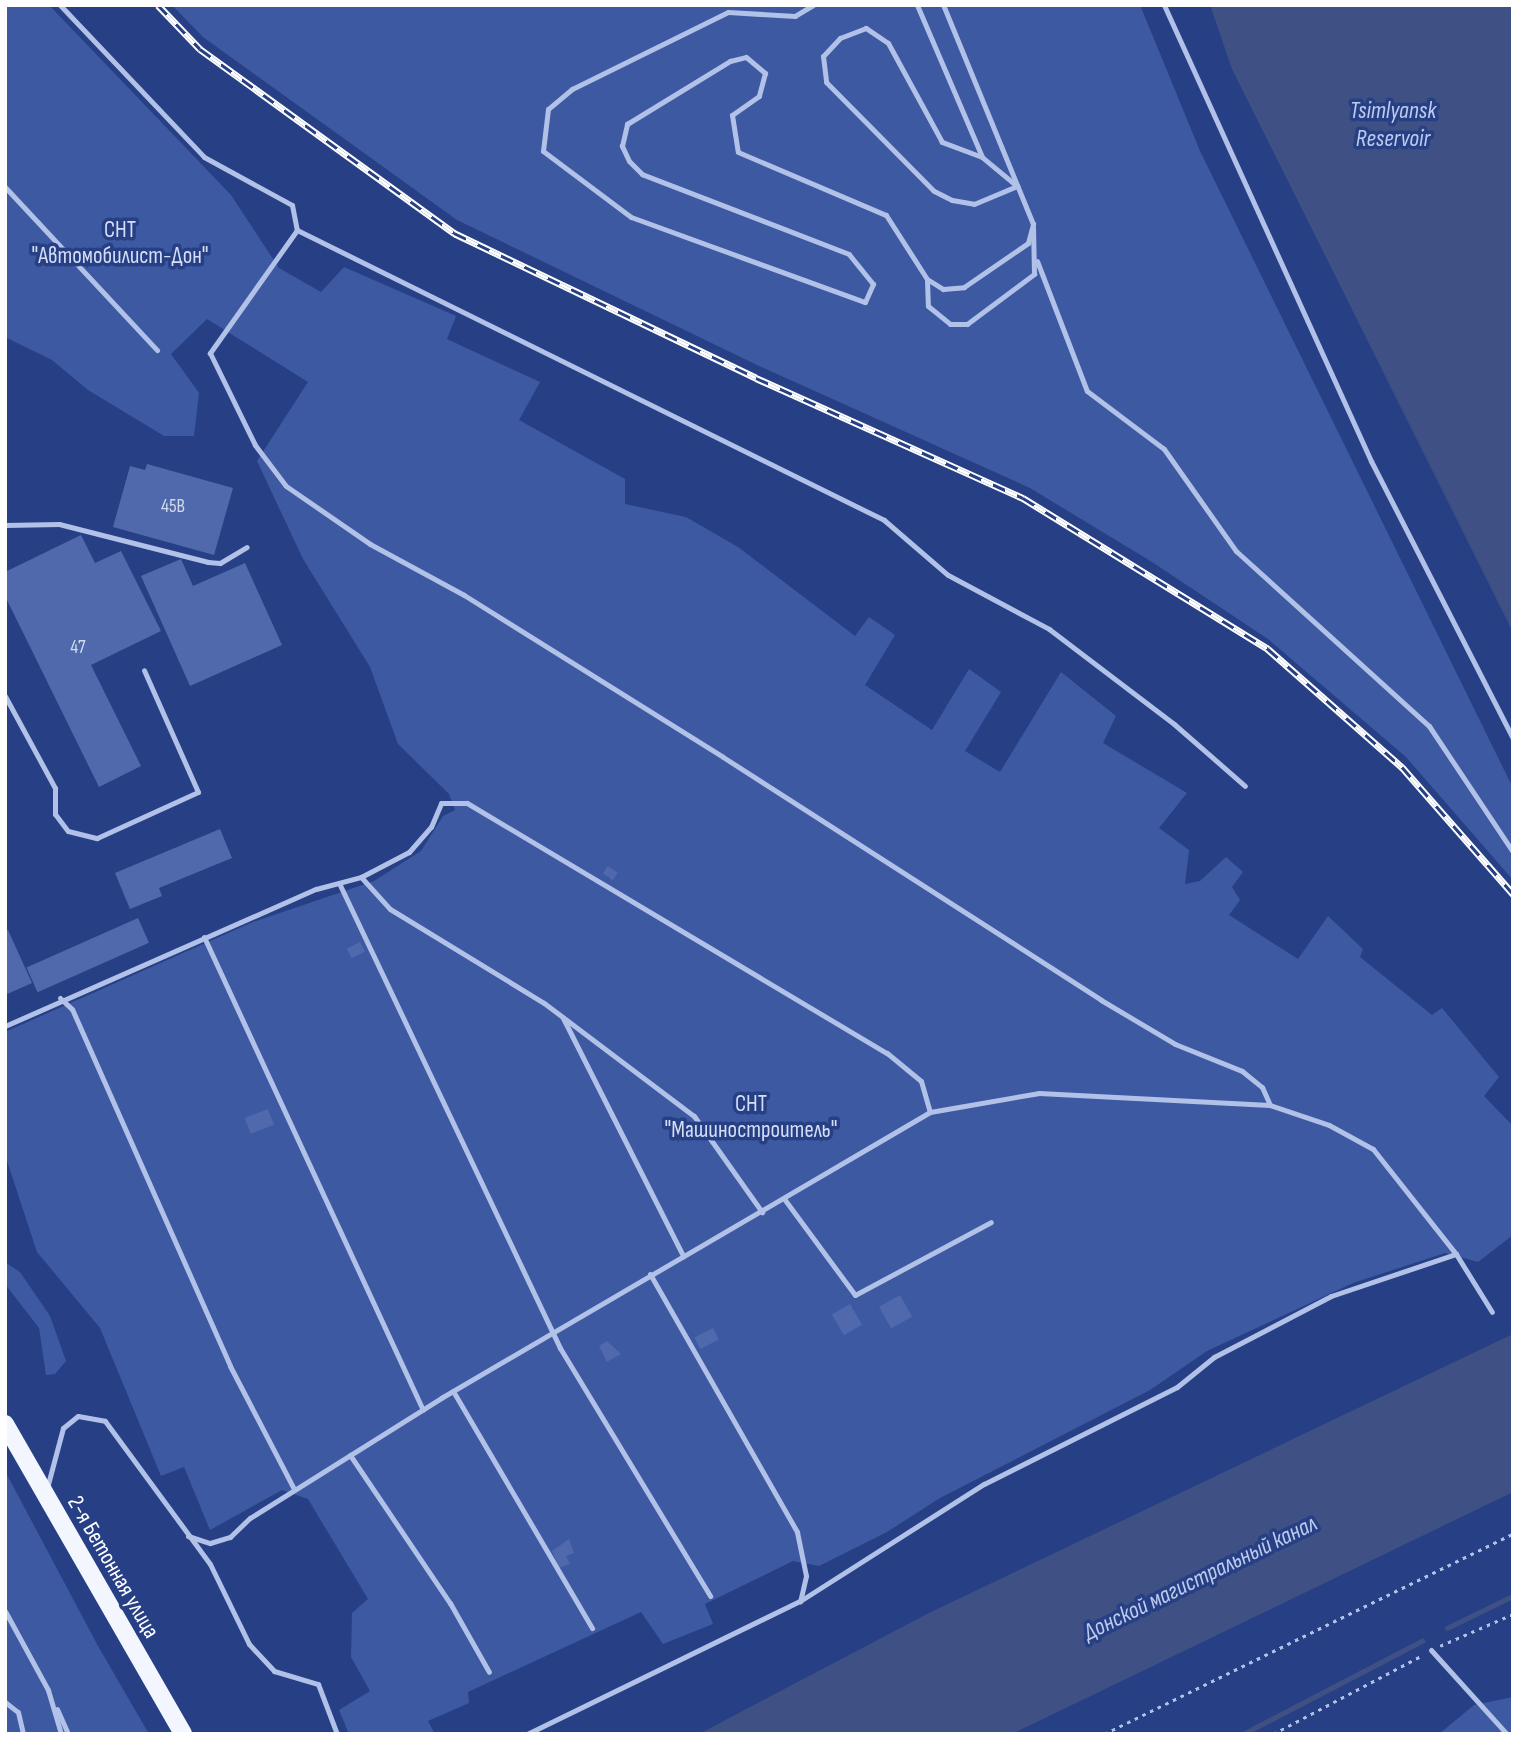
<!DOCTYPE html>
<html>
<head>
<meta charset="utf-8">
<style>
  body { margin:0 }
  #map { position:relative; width:1518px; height:1739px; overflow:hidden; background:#274085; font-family:"Sofia Sans Condensed",sans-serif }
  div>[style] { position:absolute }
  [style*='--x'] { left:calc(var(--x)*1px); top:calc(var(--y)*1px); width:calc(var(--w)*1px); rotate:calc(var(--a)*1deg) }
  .green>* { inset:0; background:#3c59a1 }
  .water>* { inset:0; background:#3f5184 }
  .stream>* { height:4.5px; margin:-2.25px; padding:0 2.25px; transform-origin:2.25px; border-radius:2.25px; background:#3f5184 }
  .building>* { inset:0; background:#4f69ac; transform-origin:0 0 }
  .path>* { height:2.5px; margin-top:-1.25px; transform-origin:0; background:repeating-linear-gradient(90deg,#b1c1e8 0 3.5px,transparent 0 8.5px) }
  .service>* { height:5px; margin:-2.5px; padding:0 2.5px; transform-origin:2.5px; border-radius:2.5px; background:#b1c1e8 }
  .primary>* { height:18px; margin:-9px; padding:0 9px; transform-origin:9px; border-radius:9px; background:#f3f6fe }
  .rail>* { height:7px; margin-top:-3.5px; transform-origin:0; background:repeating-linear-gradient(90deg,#274085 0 13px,#fff 0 26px); box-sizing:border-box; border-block:2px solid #fff }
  span { translate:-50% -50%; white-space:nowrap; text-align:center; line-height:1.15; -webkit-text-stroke:7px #274085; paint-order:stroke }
  .number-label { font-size:19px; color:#d3daea }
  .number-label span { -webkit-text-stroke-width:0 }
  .park-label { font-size:23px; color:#d5def6 }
  .street-label { font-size:23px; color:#fff }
  .water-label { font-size:24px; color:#bdcbef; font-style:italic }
  .frame { position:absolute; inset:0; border:7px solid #fff; pointer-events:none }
</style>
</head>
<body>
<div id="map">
  <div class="green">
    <div style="clip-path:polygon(5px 5px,49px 5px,231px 195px,279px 268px,321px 292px,344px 267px,456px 316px,447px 339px,540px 382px,519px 420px,625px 479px,625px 504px,686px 517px,738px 547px,855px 636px,869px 617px,895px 635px,865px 685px,932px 730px,969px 669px,1001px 692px,965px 751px,1000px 772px,1061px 672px,1116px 716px,1103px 743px,1187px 793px,1159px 828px,1189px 850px,1185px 884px,1200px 881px,1226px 857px,1243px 872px,1232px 887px,1240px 900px,1229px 915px,1298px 959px,1328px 916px,1363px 949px,1360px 957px,1432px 1015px,1442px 1008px,1499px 1077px,1484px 1096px,1513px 1126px,1513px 1235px,1478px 1262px,1445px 1253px,1353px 1283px,1207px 1351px,1150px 1390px,940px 1498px,887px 1532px,819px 1566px,793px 1561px,705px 1604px,713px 1624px,663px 1644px,641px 1612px,468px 1692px,469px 1703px,428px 1721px,435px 1734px,349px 1734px,339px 1710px,370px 1691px,351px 1657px,352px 1613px,368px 1599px,308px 1499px,282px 1490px,210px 1530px,184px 1467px,161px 1476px,100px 1328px,37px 1252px,5px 1155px,5px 1032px,253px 922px,374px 881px,421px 851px,443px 816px,455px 810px,449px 794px,398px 744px,370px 667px,303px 559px,257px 461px,308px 382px,207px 319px,171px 354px,199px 393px,194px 436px,164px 436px,88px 390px,52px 360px,5px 337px)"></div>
    <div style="clip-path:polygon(172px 5px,1140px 5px,1200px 151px,1513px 788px,1513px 880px,1406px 757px,1268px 639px,1152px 562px,1030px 488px,757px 365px,457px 220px,203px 37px)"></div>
    <div style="clip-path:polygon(5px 1262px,20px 1272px,50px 1316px,66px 1361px,55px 1374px,46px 1375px,39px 1328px,5px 1284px)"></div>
    <div style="clip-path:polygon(5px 1471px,98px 1646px,149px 1734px,5px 1734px)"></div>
    <div style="clip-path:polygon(1513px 1697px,1513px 1734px,1439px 1734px,1474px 1705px)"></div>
  </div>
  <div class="water">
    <div style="clip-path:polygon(1210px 5px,1513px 5px,1513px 632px,1232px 69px)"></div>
    <div style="clip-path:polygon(1513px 1334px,1513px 1492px,1012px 1734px,699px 1734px,929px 1613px)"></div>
  </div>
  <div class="stream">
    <div style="--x:1447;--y:1628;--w:73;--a:-25.9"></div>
    <div style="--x:1243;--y:1734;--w:202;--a:-27.5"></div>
  </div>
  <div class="building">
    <div style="clip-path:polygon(147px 464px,233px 488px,214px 555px,113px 527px,130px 466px,145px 470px)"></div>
    <div style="clip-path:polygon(81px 535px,95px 563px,121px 551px,161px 631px,91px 665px,141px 766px,99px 787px,5px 596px,5px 572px)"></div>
    <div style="clip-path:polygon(181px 559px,193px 586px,245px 563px,282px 645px,190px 686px,141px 576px)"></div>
    <div style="clip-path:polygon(220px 829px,232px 858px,159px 888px,162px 896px,130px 909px,115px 873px)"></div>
    <div style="left:608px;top:866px;width:12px;height:9px;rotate:35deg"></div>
    <div style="left:138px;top:918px;width:27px;height:122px;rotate:66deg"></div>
    <div style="clip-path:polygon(8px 930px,32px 983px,5px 995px,5px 931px)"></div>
    <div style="left:360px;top:942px;width:11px;height:15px;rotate:63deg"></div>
    <div style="left:268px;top:1109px;width:17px;height:25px;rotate:69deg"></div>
    <div style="left:900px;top:1295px;width:25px;height:24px;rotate:61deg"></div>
    <div style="left:850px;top:1304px;width:24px;height:21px;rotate:60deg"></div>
    <div style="left:713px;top:1328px;width:13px;height:21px;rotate:63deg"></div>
    <div style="clip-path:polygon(607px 1341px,621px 1354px,607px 1362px,599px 1346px)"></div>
    <div style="clip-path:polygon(569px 1539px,574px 1553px,566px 1556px,570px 1564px,559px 1568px,552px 1551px)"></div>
  </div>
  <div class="path">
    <div style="--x:1440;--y:1646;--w:80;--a:-23.7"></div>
    <div style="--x:1104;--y:1734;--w:455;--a:-26.1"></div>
    <div style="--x:1273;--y:1734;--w:167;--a:-27.8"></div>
  </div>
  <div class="service">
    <div style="--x:60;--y:5;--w:209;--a:46.5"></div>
    <div style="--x:204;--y:157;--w:100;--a:28.6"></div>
    <div style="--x:292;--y:205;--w:25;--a:79"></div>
    <div style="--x:297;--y:230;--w:151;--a:125.3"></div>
    <div style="--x:210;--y:353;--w:102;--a:63.9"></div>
    <div style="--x:255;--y:445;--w:51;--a:52.9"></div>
    <div style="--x:286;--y:486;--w:102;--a:34.6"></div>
    <div style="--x:370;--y:544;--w:107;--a:28.5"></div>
    <div style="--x:464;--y:595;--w:305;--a:32"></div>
    <div style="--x:723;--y:757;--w:449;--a:32.7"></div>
    <div style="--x:1101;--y:1000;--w:86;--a:30.7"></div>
    <div style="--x:1175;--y:1044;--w:72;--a:21.9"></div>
    <div style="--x:1242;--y:1071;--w:26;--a:39"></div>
    <div style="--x:1262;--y:1087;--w:20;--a:66"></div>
    <div style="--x:1270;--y:1105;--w:62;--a:18.7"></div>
    <div style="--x:1329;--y:1125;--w:50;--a:28.6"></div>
    <div style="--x:1373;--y:1149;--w:134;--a:51.7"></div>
    <div style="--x:1456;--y:1254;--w:68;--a:58.2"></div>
    <div style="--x:813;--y:5;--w:21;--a:149"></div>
    <div style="--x:795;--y:16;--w:67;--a:-176.6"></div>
    <div style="--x:728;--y:12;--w:174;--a:153.7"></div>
    <div style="--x:572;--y:89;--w:31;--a:140"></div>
    <div style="--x:548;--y:109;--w:42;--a:96.8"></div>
    <div style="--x:543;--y:151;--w:110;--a:36.9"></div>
    <div style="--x:631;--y:217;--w:249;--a:20"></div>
    <div style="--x:865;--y:302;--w:20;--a:-66"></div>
    <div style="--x:873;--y:284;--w:38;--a:-129"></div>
    <div style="--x:849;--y:254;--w:222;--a:-158.9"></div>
    <div style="--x:642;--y:174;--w:18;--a:-135"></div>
    <div style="--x:629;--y:161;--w:17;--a:-115"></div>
    <div style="--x:622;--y:146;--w:23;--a:-77"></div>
    <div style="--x:627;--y:124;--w:121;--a:-31.5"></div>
    <div style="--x:730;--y:61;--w:16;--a:-14"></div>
    <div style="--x:746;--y:57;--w:25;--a:40"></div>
    <div style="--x:765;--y:73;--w:24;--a:105"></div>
    <div style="--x:759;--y:96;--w:33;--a:145"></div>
    <div style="--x:732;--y:115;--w:37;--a:81"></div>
    <div style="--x:738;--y:152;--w:161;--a:23.1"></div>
    <div style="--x:886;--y:215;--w:76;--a:57.4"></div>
    <div style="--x:927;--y:279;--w:19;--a:32"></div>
    <div style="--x:943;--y:289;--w:21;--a:-5"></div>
    <div style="--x:964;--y:287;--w:78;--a:-34.5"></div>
    <div style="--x:1028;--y:243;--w:20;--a:-75"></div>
    <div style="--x:1033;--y:224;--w:237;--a:-112.3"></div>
    <div style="--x:917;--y:5;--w:165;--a:66.8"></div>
    <div style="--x:982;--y:157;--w:43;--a:-159.4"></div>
    <div style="--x:942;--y:142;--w:113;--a:-118.6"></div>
    <div style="--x:888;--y:43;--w:27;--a:-146"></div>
    <div style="--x:866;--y:28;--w:28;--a:159"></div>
    <div style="--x:840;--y:38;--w:25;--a:133"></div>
    <div style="--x:823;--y:56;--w:26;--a:83"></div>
    <div style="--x:826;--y:82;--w:153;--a:45.3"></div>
    <div style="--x:934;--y:191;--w:20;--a:27"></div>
    <div style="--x:952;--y:200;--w:22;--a:10"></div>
    <div style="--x:974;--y:204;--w:47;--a:-22.7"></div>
    <div style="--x:1017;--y:186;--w:45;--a:-140.4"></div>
    <div style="--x:1164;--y:5;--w:501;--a:65.58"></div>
    <div style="--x:1371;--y:461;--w:312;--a:62.9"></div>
    <div style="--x:5;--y:187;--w:223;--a:47"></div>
    <div style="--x:297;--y:230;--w:655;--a:26.29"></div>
    <div style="--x:884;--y:520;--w:84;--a:40.7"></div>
    <div style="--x:948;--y:575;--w:115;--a:28.1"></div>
    <div style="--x:1049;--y:629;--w:157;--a:37.2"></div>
    <div style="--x:1174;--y:724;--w:94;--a:41.1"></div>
    <div style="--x:1037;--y:261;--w:139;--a:69"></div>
    <div style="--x:1087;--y:391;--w:96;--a:37"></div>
    <div style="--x:1164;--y:449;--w:125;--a:54.8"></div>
    <div style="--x:1236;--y:551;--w:261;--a:42.2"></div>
    <div style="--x:1429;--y:726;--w:151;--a:56.3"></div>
    <div style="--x:927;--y:280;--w:26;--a:88"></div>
    <div style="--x:928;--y:306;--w:28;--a:39"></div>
    <div style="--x:950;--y:324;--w:17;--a:0"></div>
    <div style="--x:967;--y:324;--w:84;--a:-36.7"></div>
    <div style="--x:1034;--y:274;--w:47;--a:-91.2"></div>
    <div style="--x:5;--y:525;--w:54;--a:-1.1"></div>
    <div style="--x:59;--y:524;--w:154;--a:14.3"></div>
    <div style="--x:208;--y:562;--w:12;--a:5"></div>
    <div style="--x:220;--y:563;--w:31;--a:-31"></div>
    <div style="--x:5;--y:696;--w:105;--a:61.5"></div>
    <div style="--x:55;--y:788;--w:26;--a:90"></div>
    <div style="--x:55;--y:814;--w:21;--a:53"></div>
    <div style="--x:68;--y:831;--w:30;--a:14"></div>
    <div style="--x:97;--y:838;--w:111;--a:-24.5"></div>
    <div style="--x:198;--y:792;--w:133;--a:-113.9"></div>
    <div style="--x:361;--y:877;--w:43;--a:47.8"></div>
    <div style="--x:390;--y:909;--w:180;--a:31.4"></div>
    <div style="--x:544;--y:1003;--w:188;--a:37"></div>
    <div style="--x:694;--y:1116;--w:118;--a:54.7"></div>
    <div style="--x:339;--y:883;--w:515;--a:64.58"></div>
    <div style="--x:560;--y:1348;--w:290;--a:58.8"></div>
    <div style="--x:204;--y:937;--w:521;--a:65.16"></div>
    <div style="--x:60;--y:998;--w:16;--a:43"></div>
    <div style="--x:72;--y:1009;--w:390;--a:66.1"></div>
    <div style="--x:230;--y:1366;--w:139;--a:62.5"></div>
    <div style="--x:563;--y:1018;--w:267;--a:63.2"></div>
    <div style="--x:5;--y:1026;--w:340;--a:-23.8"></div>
    <div style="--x:316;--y:889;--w:47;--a:-14.9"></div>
    <div style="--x:361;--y:877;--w:54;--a:-27.5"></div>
    <div style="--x:409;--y:852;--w:33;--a:-49"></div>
    <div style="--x:431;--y:827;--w:26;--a:-67"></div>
    <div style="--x:441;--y:803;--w:26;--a:0"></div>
    <div style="--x:467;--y:803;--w:489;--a:30.8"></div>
    <div style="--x:887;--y:1053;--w:44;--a:39.5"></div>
    <div style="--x:921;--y:1081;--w:32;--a:74"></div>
    <div style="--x:930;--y:1112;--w:111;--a:-9.9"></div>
    <div style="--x:1039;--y:1093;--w:231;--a:3"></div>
    <div style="--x:785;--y:1200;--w:118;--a:53.6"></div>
    <div style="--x:855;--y:1295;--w:154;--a:-28.2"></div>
    <div style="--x:650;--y:1274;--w:297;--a:60.3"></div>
    <div style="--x:797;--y:1532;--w:45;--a:78.4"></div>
    <div style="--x:806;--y:1576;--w:26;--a:103"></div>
    <div style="--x:453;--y:1391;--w:275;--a:59.6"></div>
    <div style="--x:350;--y:1455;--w:179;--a:56"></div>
    <div style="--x:450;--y:1603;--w:79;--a:60.5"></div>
    <div style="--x:47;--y:1488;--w:62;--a:-75.1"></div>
    <div style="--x:63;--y:1428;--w:19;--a:-39"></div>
    <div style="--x:78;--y:1416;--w:27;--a:10"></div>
    <div style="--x:105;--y:1421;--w:177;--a:53.7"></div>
    <div style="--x:210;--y:1564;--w:89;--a:64"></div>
    <div style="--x:249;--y:1644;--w:37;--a:47"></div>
    <div style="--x:274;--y:1671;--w:46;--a:16.5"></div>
    <div style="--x:318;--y:1684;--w:53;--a:69.2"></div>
    <div style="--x:188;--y:1536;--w:23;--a:18"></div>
    <div style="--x:210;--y:1543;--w:21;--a:-17"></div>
    <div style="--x:230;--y:1537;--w:28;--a:-44"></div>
    <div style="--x:250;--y:1518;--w:226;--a:-32.1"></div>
    <div style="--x:441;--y:1398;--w:566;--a:-30.32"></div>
    <div style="--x:5;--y:1611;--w:90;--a:61.4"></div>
    <div style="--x:48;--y:1690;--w:46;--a:73.5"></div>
    <div style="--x:1431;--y:1650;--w:113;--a:47.9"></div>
    <div style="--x:5;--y:1702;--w:16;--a:38"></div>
    <div style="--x:18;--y:1712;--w:23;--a:77"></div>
    <div style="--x:57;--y:1709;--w:27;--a:66"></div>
    <div style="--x:527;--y:1734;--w:304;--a:-26"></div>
    <div style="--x:800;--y:1601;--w:218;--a:-32.5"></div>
    <div style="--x:984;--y:1484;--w:216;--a:-26.7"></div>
    <div style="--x:1177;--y:1387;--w:48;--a:-39"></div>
    <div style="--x:1214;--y:1357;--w:132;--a:-27.5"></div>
    <div style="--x:1331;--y:1296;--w:132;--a:-18.6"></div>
  </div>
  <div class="primary">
    <div style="--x:5;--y:1424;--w:357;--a:60.1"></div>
  </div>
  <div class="rail">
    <div style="--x:158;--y:5;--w:61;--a:46.3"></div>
    <div style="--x:200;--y:49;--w:314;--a:35.9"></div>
    <div style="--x:454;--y:233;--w:335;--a:25.6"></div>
    <div style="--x:756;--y:378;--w:293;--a:24.2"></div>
    <div style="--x:1023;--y:498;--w:288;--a:31.6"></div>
    <div style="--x:1268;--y:649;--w:179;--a:41.4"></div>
    <div style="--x:1402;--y:767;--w:169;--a:48.8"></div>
  </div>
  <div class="number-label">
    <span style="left:173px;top:507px">45В</span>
    <span style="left:78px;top:648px">47</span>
  </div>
  <div class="park-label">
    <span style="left:120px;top:243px">СНТ<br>"Автомобилист-Дон"</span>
    <span style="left:751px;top:1117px">СНТ<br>"Машиностроитель"</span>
  </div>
  <div class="street-label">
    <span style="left:113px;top:1567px;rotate:60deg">2-я Бетонная улица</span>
  </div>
  <div class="water-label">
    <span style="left:1393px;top:125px">Tsimlyansk<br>Reservoir</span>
    <span style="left:1200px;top:1578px;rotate:-26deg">Донской магистральный канал</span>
  </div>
  <div class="frame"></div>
</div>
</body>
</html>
